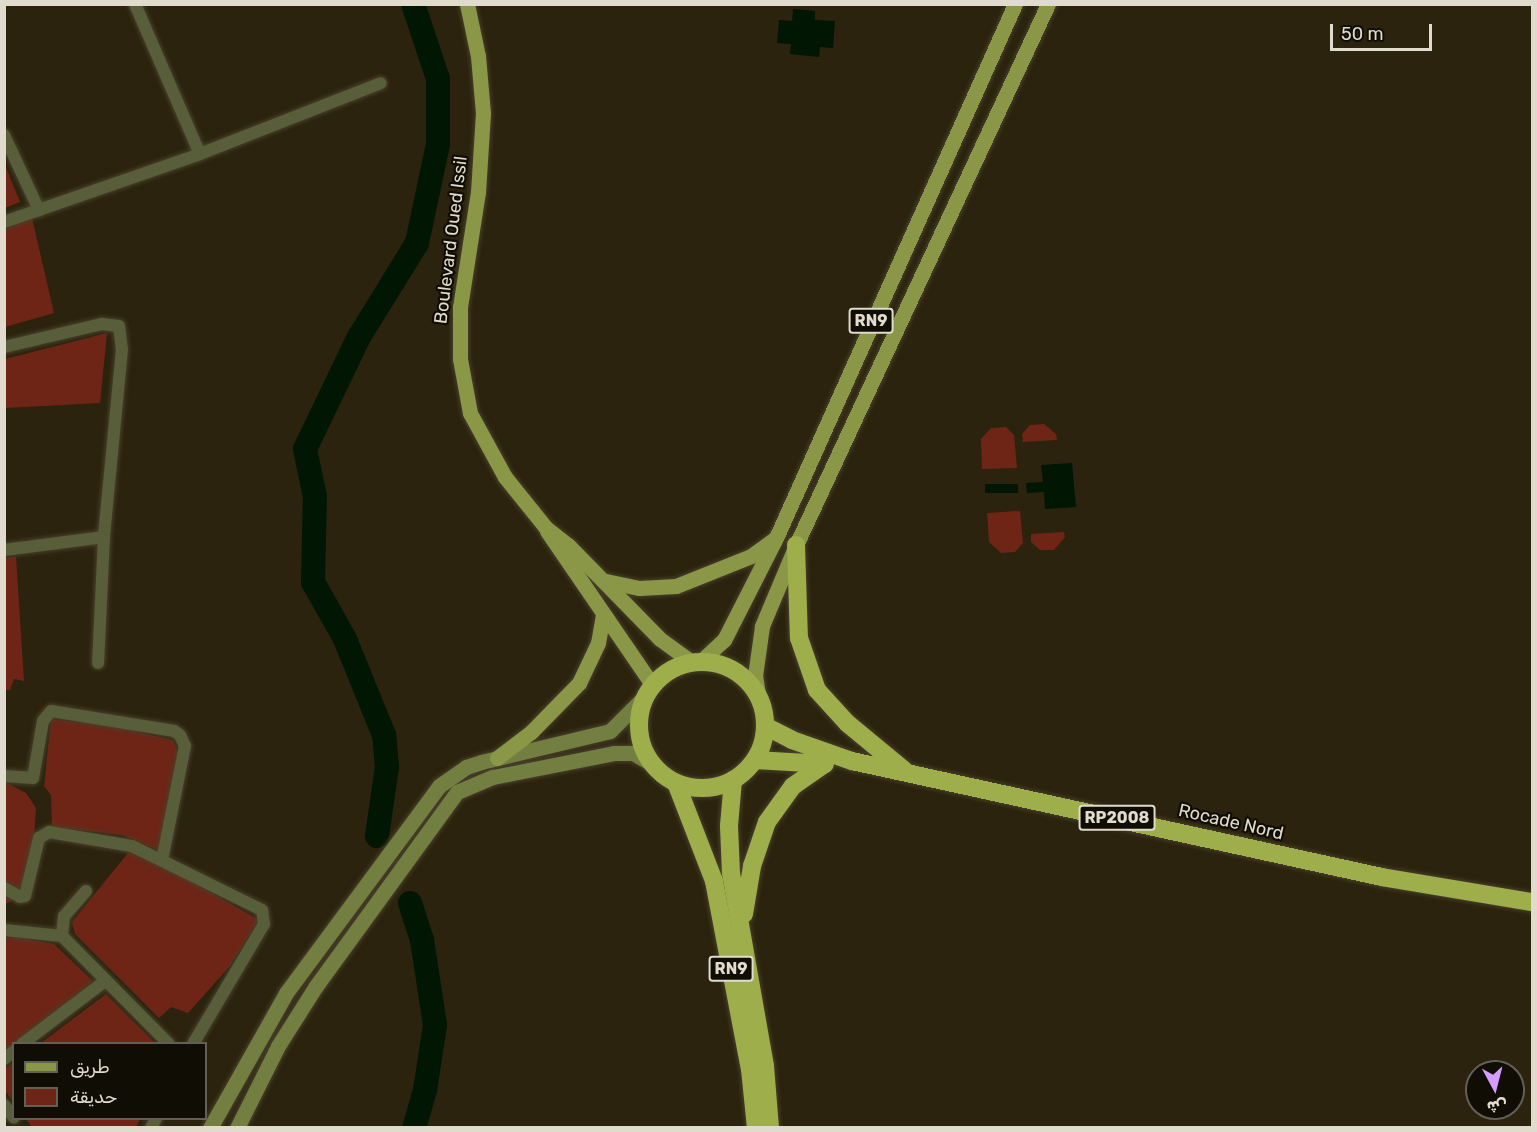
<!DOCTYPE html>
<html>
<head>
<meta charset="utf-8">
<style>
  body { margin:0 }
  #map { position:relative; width:1537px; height:1132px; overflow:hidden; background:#2b230d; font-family:Rubik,"Noto Naskh Arabic",sans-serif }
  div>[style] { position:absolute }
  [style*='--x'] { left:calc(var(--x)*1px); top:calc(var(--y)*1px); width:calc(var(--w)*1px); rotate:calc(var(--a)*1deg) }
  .green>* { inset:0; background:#6f2516 }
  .water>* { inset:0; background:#011603; transform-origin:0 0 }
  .river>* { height:24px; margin:-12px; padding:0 12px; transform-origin:12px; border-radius:12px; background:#011603 }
  .roads { filter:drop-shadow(0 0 2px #48402c) drop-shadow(0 0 2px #48402c) }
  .street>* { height:12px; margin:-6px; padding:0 6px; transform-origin:6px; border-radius:6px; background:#575e39 }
  .secondary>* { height:15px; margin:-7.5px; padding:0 7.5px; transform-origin:7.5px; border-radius:7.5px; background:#737e41 }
  .primary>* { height:15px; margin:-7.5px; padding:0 7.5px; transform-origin:7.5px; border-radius:7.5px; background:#899747 }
  .highway>* { height:18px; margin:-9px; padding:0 9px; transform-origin:9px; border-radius:9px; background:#9dae4b }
  .highway>.ring { margin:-9px; padding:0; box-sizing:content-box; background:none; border:18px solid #9dae4b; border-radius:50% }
  span { translate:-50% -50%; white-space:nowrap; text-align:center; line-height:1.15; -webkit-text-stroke:4.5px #100d05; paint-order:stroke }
  .shield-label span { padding:2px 4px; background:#100d05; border:2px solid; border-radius:4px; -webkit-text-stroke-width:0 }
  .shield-label { font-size:16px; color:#e0dbcd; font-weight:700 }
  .street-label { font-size:18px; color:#e0dbcd }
  .frame { position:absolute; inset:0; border:6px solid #e0dbcd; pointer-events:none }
  .legend { position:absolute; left:12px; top:1042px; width:195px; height:78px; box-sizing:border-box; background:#100d05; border:2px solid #635f55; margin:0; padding:8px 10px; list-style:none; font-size:18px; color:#e0dbcd }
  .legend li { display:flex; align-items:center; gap:12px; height:30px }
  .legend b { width:30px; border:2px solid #635f55 }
  .north { position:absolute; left:1465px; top:1060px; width:60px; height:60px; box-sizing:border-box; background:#100d05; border:2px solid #635f55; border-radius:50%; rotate:173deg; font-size:16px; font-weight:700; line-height:24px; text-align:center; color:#e0dbcd }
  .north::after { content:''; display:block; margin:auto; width:21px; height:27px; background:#d29dfd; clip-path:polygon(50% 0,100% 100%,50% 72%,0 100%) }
  .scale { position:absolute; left:1330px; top:24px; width:102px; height:27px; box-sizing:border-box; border:3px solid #e0dbcd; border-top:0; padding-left:8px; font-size:18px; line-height:21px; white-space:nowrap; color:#e0dbcd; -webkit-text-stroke:4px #100d05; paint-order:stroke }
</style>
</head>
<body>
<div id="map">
  <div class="green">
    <div style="clip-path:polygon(5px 165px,20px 202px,5px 208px,4px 208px)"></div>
    <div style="clip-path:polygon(32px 218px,54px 313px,5px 327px,5px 229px)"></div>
    <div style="clip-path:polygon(107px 333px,100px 403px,5px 408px,5px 359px)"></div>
    <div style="clip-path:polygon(1044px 424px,1056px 434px,1057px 440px,1023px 442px,1022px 434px,1030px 425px)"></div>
    <div style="clip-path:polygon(1006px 427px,1014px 435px,1017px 468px,982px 469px,981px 439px,991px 428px)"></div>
    <div style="clip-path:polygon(1020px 511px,1023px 543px,1015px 552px,1001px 553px,989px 542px,987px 513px)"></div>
    <div style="clip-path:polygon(1064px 532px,1065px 537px,1054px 550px,1040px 550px,1031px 542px,1031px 534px)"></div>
    <div style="clip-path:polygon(16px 557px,24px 681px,14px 679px,10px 690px,5px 690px,5px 558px)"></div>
    <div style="clip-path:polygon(51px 719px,112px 726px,173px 740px,178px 752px,161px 851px,122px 835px,52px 827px,51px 795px,44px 786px)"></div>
    <div style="clip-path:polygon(5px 782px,26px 793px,36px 808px,33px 851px,22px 896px,5px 904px)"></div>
    <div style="clip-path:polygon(132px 848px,259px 920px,230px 966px,188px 1013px,171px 1007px,159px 1018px,75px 934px,72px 922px)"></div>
    <div style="clip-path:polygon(14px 937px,54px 944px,93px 981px,5px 1055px,5px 938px)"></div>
    <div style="clip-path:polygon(106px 994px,155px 1043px,40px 1043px,41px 1043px)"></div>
    <div style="clip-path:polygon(13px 1063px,13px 1102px,4px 1089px,5px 1069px)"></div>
    <div style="clip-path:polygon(26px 1119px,140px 1119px,136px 1128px,32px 1127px)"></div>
  </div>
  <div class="water">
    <div style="clip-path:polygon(793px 9px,815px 11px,815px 20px,835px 21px,833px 48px,820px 47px,819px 57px,790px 54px,791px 44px,777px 43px,779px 20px,792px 21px)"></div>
    <div style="clip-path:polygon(1072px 463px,1076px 507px,1045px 509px,1044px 492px,1027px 493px,1026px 483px,1043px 482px,1041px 465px)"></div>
    <div style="left:1018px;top:484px;width:9px;height:33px;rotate:90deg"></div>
  </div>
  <div class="river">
    <div style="--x:377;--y:836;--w:70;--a:-81.8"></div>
    <div style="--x:387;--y:767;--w:32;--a:-95"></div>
    <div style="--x:384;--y:735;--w:104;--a:-112.1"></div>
    <div style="--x:345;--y:639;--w:65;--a:-119.3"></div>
    <div style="--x:313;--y:582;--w:85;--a:-88.7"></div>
    <div style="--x:315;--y:497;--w:49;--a:-101.8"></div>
    <div style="--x:305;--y:449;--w:124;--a:-64.3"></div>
    <div style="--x:359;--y:337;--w:110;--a:-58.3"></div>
    <div style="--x:417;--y:243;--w:101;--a:-78"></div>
    <div style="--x:438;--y:144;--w:65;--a:-90"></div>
    <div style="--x:438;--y:79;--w:79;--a:-108.4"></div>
    <div style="--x:410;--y:903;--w:39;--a:72"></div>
    <div style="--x:422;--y:940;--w:86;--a:81.3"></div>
    <div style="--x:435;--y:1025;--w:66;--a:98.7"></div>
    <div style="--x:425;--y:1090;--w:40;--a:106"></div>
  </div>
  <div class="roads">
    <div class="street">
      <div style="--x:135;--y:4;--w:163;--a:66.6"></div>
      <div style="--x:4;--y:135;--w:83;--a:65"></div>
      <div style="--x:4;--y:222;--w:207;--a:-19.1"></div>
      <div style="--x:200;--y:154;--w:194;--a:-21.4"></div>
      <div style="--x:4;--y:347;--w:101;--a:-13.2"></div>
      <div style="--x:102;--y:324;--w:17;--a:7"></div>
      <div style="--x:119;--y:326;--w:23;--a:83"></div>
      <div style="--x:122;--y:349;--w:189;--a:95.5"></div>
      <div style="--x:104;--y:537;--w:126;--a:92.7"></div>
      <div style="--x:4;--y:550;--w:101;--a:-7.4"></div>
      <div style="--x:4;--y:776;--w:29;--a:4"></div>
      <div style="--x:33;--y:778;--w:58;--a:-80"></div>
      <div style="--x:43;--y:721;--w:13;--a:-51"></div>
      <div style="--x:51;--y:711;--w:125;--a:9.2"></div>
      <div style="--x:174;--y:731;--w:7;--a:34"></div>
      <div style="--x:180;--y:735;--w:12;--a:66"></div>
      <div style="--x:185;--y:746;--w:116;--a:101.4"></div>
      <div style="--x:4;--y:888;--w:18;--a:29"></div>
      <div style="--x:20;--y:897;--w:5;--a:-11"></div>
      <div style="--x:25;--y:896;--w:60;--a:-76.4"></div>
      <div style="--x:39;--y:838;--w:12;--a:-31"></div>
      <div style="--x:49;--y:832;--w:84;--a:9.6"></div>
      <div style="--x:132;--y:846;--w:145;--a:26.2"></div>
      <div style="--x:262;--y:910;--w:14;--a:82"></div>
      <div style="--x:264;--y:924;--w:139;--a:120.6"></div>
      <div style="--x:86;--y:891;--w:33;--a:131"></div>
      <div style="--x:64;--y:916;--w:20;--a:96"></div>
      <div style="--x:62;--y:936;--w:152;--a:45.3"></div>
      <div style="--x:4;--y:930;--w:58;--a:5.9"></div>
      <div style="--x:22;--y:1044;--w:104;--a:-37.2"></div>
      <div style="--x:4;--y:1059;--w:13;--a:-39"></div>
      <div style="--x:4;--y:1105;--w:16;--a:52"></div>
      <div style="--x:151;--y:1128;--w:11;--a:-63"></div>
    </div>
    <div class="secondary">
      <div style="--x:210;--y:1128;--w:155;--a:-60.6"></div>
      <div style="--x:286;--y:993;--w:257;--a:-53.5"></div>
      <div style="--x:439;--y:786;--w:33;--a:-35"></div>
      <div style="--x:466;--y:767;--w:16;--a:-18"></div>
      <div style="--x:481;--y:762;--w:133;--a:-13.5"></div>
      <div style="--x:610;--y:731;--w:51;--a:-45"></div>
      <div style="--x:237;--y:1128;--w:92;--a:-63.4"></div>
      <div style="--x:278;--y:1046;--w:71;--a:-57.7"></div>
      <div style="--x:316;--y:986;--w:240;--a:-54"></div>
      <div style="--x:457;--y:792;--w:39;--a:-23"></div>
      <div style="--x:493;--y:777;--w:123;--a:-11.2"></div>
      <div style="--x:614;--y:753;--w:19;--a:0"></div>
      <div style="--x:633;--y:753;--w:22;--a:30"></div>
    </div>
    <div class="primary">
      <div style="--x:467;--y:4;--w:53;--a:78.1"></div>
      <div style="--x:478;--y:56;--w:57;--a:85"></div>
      <div style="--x:483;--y:113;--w:79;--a:93.6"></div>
      <div style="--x:478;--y:192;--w:116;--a:98.9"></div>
      <div style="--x:460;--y:307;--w:52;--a:90"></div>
      <div style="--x:460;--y:359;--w:55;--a:79.5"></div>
      <div style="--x:470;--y:413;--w:73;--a:61.3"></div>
      <div style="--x:505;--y:477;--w:65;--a:51.2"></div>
      <div style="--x:546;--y:528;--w:29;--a:38"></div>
      <div style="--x:569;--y:546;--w:130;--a:45.6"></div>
      <div style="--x:660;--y:639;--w:41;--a:36"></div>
      <div style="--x:547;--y:531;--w:188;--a:55.6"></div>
      <div style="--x:606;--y:581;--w:34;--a:12"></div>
      <div style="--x:639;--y:588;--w:37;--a:-3"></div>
      <div style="--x:676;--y:586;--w:81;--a:-21.8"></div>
      <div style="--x:751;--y:556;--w:27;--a:-36"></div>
      <div style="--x:700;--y:662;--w:33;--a:-43"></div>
      <div style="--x:724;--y:640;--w:114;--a:-63"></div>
      <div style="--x:776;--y:538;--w:585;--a:-65.89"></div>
      <div style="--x:758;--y:694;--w:18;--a:-99"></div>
      <div style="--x:755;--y:676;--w:50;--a:-82"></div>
      <div style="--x:762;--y:626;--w:88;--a:-67.2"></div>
      <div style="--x:796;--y:545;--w:597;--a:-65.02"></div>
      <div style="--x:497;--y:758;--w:43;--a:-37.4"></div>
      <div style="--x:531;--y:732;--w:69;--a:-45.6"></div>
      <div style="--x:579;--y:683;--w:44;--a:-64.6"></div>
      <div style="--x:598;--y:643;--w:29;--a:-80"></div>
    </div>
    <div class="highway">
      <div style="--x:796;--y:545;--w:93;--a:88.2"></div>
      <div style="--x:799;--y:638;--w:55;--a:70.9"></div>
      <div style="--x:817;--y:690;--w:45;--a:47.7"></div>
      <div style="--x:847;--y:723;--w:75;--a:39.6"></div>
      <div class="ring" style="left:639px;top:662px;width:108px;height:108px"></div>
      <div style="--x:765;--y:726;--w:30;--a:27"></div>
      <div style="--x:792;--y:740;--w:64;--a:19.3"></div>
      <div style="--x:852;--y:761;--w:543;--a:12.35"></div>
      <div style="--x:1382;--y:877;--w:152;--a:9.5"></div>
      <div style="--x:755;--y:760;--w:70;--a:3.3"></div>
      <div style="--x:733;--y:780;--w:46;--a:95"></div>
      <div style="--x:729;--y:826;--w:47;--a:87.6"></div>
      <div style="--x:731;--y:873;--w:196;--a:80"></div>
      <div style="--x:765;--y:1066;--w:62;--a:85.4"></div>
      <div style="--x:676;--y:783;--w:105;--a:68.8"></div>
      <div style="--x:714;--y:881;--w:191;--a:79.2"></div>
      <div style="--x:750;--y:1069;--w:59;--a:84.2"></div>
      <div style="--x:744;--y:914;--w:49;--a:-80.5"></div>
      <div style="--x:752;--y:866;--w:46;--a:-71.2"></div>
      <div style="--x:767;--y:822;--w:44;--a:-54.2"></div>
      <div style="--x:793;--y:786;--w:38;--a:-35"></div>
    </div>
  </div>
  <div class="shield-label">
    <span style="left:871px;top:321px">RN9</span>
    <span style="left:1117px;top:818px">RP2008</span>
    <span style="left:731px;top:969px">RN9</span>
  </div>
  <div class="street-label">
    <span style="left:451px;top:240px;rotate:-83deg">Boulevard Oued Issil</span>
    <span style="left:1231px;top:822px;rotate:13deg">Rocade Nord</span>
  </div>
  <div class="frame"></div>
  <ul class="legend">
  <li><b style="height:8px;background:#899747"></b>طريق</li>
  <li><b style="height:16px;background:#6f2516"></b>حديقة</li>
  </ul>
  <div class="north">ش</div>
  <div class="scale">50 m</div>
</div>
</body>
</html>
